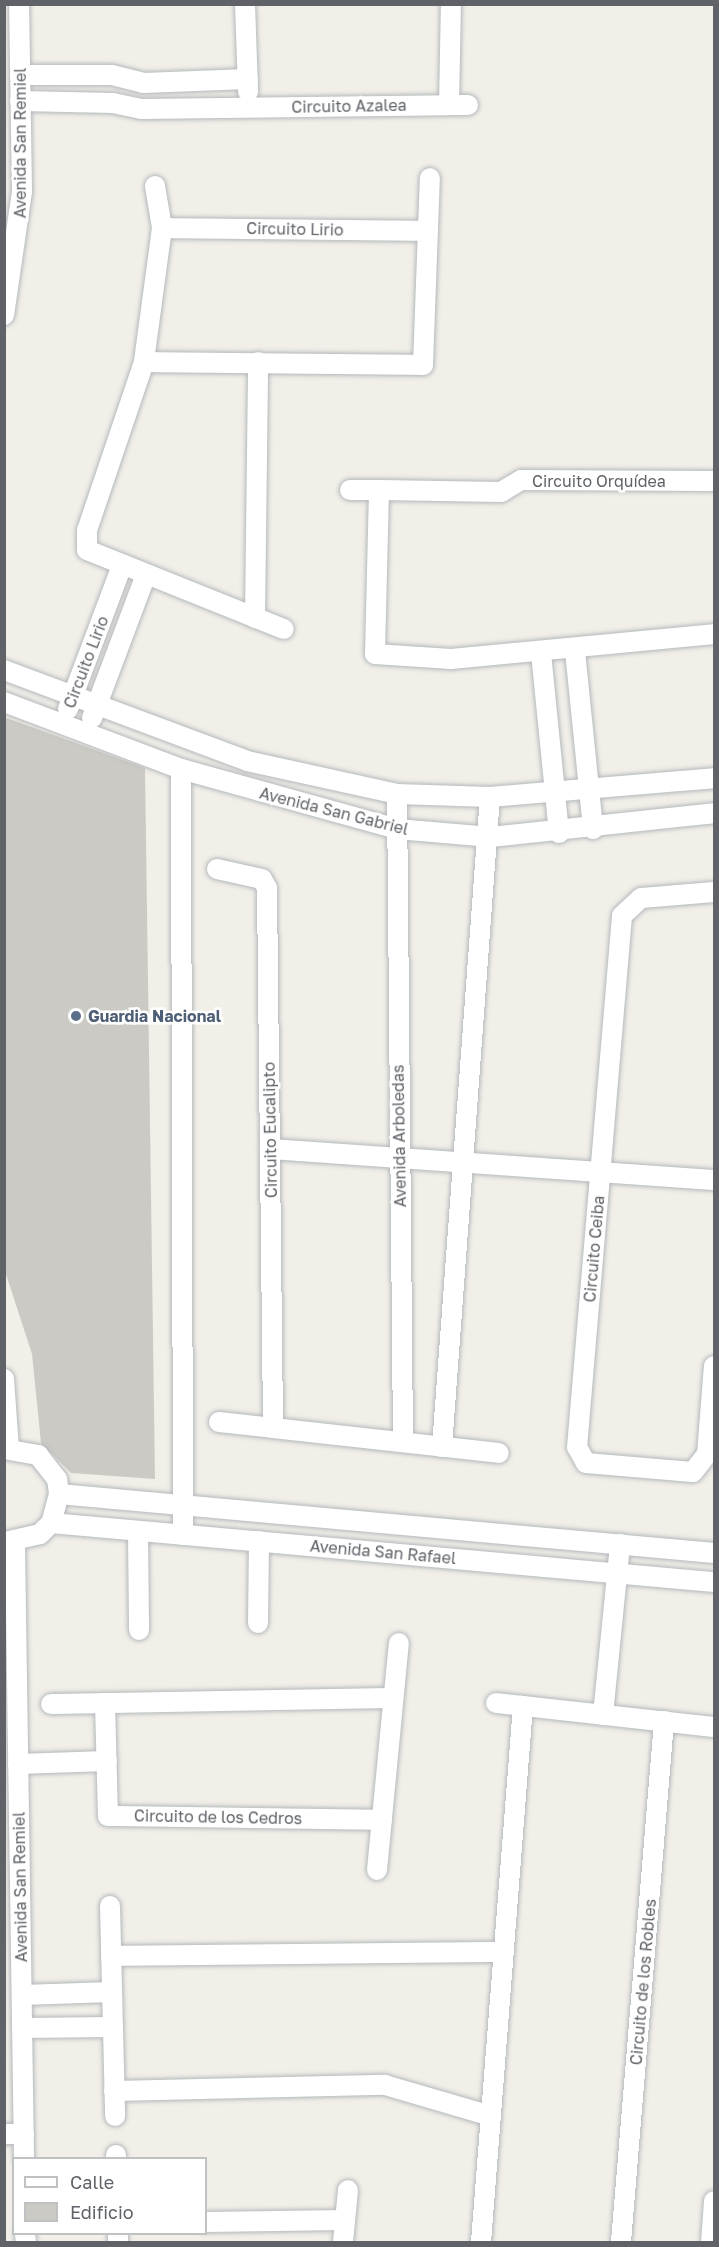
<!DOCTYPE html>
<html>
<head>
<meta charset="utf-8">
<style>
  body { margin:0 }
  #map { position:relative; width:719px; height:2247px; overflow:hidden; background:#f1efe8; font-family:"Golos Text",sans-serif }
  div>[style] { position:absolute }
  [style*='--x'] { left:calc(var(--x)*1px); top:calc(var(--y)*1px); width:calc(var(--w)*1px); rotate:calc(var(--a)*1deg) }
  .building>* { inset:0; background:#cccac5 }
  .roads { filter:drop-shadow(0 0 2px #b5b8bc) drop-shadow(0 0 2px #b5b8bc) }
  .minor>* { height:20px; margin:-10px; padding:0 10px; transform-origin:10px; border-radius:10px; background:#fff }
  .dots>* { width:16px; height:16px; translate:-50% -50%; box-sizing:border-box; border:3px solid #fff; border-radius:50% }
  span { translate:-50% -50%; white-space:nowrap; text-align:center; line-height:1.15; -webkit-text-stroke:5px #fff; paint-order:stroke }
  .street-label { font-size:16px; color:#5f6368 }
  .service-label { font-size:16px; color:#4e5e75; font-weight:700 }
  .left { translate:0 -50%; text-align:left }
  .frame { position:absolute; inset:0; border:6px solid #5f6368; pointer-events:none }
  .legend { position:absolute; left:12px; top:2157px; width:195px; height:78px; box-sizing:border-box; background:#fff; border:2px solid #bfc1c3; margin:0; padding:8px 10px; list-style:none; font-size:18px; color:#5f6368 }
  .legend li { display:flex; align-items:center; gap:12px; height:30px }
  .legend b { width:30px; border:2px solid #bfc1c3 }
</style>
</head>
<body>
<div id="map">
  <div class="building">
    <div style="clip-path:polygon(4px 717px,145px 768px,155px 1479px,71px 1473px,41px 1443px,32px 1354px,4px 1268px)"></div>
  </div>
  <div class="roads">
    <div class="minor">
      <div style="--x:245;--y:4;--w:88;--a:88"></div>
      <div style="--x:20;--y:75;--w:92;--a:0"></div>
      <div style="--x:112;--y:75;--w:32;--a:14"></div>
      <div style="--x:143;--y:83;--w:105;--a:-2.2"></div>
      <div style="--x:20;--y:101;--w:93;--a:1.2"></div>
      <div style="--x:113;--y:103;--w:29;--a:12"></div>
      <div style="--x:141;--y:109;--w:308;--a:-0.7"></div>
      <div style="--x:449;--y:105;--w:101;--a:-88.9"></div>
      <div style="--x:449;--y:105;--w:19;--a:0"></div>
      <div style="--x:155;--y:186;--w:43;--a:80.5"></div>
      <div style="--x:162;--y:228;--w:135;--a:97.7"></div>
      <div style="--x:144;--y:362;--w:177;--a:108.7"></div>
      <div style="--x:87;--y:530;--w:20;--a:90"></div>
      <div style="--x:87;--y:550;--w:212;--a:21.9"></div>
      <div style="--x:162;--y:228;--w:266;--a:0.6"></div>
      <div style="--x:4;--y:315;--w:125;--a:-81.7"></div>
      <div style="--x:22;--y:191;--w:187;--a:-90.9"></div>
      <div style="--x:144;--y:362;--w:279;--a:0.6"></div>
      <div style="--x:423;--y:365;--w:187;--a:-87.9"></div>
      <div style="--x:714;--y:481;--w:193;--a:-179.7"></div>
      <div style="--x:521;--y:480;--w:23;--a:149"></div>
      <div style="--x:501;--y:492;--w:122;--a:-179.1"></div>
      <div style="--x:379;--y:490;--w:164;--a:91.4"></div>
      <div style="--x:375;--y:654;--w:76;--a:3.8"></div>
      <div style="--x:451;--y:659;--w:264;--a:-5.4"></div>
      <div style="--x:350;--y:490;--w:29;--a:0"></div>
      <div style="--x:255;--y:618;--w:256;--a:-89.3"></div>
      <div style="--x:575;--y:651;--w:179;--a:84.2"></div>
      <div style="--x:541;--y:653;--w:181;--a:84.3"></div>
      <div style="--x:4;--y:670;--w:259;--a:20.5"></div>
      <div style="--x:247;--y:761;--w:154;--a:12.4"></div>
      <div style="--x:397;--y:794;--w:93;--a:1.8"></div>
      <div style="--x:490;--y:797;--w:225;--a:-4.8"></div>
      <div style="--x:4;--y:702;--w:189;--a:20.7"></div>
      <div style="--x:181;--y:769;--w:224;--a:15.5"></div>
      <div style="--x:397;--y:829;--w:94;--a:4.9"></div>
      <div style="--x:491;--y:837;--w:224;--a:-6.1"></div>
      <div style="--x:68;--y:709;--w:151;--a:-69.4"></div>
      <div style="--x:92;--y:718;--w:151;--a:-69.4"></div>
      <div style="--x:181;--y:769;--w:766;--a:89.85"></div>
      <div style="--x:397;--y:794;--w:648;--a:89.47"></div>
      <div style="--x:217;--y:869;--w:46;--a:12.5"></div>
      <div style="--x:262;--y:879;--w:10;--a:61"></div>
      <div style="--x:267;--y:888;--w:540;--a:89.36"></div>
      <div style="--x:273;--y:1428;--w:227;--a:6.3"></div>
      <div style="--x:714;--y:892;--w:73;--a:175.3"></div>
      <div style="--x:641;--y:898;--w:26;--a:137"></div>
      <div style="--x:622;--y:916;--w:533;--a:94.84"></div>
      <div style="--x:577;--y:1447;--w:18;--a:61"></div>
      <div style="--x:586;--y:1463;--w:107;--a:4.8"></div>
      <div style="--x:693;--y:1472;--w:23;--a:-52"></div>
      <div style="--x:707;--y:1454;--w:88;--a:-85.5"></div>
      <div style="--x:270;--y:1149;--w:445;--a:4"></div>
      <div style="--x:4;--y:1379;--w:69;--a:85.9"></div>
      <div style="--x:219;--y:1422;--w:54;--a:6.3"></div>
      <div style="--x:442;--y:1447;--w:652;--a:-85.78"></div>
      <div style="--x:4;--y:1449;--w:35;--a:10"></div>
      <div style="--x:38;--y:1455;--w:31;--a:52"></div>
      <div style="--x:57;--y:1479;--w:15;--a:82"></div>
      <div style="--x:59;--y:1494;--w:30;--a:105"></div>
      <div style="--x:51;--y:1523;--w:16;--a:135"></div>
      <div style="--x:40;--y:1534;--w:37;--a:167"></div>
      <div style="--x:59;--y:1494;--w:658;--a:5.15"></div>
      <div style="--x:51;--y:1523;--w:666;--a:5.09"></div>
      <div style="--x:138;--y:1531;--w:99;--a:89.4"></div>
      <div style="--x:15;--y:1544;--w:614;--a:89.16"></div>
      <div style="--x:258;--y:1623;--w:82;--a:-89.3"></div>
      <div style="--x:105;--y:1703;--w:113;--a:88.5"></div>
      <div style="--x:108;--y:1816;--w:274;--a:0.8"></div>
      <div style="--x:496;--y:1703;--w:218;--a:6.3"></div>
      <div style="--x:51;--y:1704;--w:342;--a:-1"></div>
      <div style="--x:603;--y:1715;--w:172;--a:-84.3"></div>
      <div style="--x:18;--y:1764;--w:89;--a:-1.9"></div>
      <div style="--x:377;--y:1870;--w:228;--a:-84.5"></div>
      <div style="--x:110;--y:1906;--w:210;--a:88.6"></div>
      <div style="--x:111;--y:1956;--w:393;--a:-0.6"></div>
      <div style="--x:22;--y:1995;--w:90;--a:-1.9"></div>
      <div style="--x:22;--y:2028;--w:91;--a:-0.6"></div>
      <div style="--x:114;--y:2091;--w:271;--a:-1.3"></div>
      <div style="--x:385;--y:2085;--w:110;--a:16.3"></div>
      <div style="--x:4;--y:2134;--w:20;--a:0"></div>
      <div style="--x:116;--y:2155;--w:3;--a:90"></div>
      <div style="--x:206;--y:2222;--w:139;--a:-0.8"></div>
      <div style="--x:25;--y:2234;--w:8;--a:83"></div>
      <div style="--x:118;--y:2234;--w:8;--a:90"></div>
      <div style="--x:343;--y:2242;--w:52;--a:-84.5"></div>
      <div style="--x:481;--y:2242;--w:538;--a:-85.52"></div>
      <div style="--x:621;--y:2242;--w:523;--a:-85.28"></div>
      <div style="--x:711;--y:2242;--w:41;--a:-85.8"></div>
    </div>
  </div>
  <div class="dots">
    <div style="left:76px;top:1016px;background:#5c6f8a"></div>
  </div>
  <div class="street-label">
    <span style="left:349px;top:106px;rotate:-1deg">Circuito Azalea</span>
    <span style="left:20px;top:143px;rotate:-90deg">Avenida San Remiel</span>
    <span style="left:295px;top:229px;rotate:1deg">Circuito Lirio</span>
    <span style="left:599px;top:481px">Circuito Orquídea</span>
    <span style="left:86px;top:662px;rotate:-69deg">Circuito Lirio</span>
    <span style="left:334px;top:811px;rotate:14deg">Avenida San Gabriel</span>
    <span style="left:270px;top:1130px;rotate:-91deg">Circuito Eucalipto</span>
    <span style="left:399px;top:1136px;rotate:-91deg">Avenida Arboledas</span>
    <span style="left:594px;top:1249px;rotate:-85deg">Circuito Ceiba</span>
    <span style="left:383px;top:1552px;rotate:5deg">Avenida San Rafael</span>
    <span style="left:218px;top:1817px;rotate:1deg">Circuito de los Cedros</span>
    <span style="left:20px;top:1887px;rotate:-91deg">Avenida San Remiel</span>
    <span style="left:643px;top:1982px;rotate:-85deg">Circuito de los Robles</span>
  </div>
  <div class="service-label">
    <span class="left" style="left:88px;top:1016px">Guardia Nacional</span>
  </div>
  <div class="frame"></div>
  <ul class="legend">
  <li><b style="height:8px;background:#fff"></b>Calle</li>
  <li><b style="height:16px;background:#cccac5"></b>Edificio</li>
  </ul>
</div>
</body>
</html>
